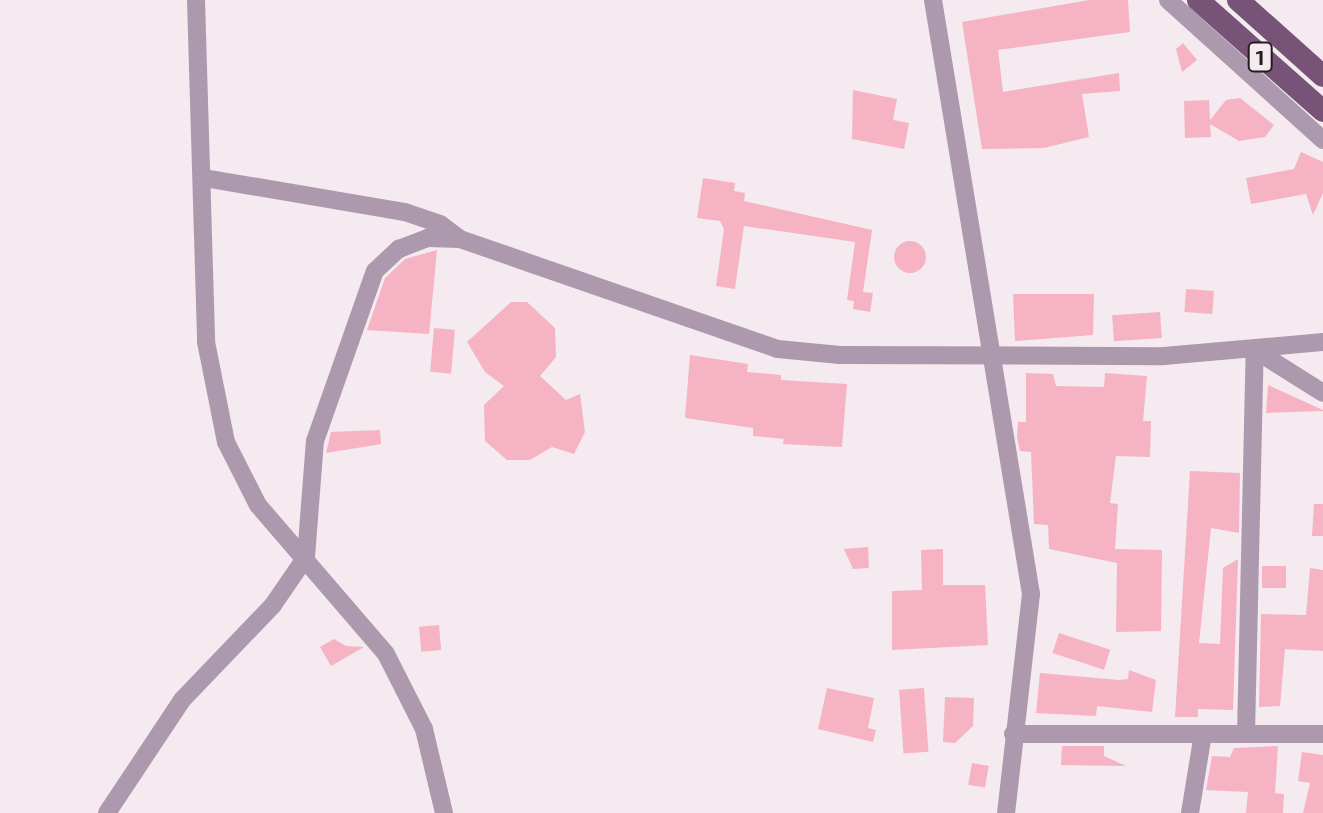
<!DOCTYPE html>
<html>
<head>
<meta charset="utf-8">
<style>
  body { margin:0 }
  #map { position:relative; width:1323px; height:813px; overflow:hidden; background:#f4eaef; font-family:"Exo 2",sans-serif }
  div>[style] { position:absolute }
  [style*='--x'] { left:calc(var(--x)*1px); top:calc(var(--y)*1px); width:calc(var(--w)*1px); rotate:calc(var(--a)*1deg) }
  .building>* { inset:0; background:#f6b3c4; transform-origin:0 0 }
  .round { border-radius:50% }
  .minor>* { height:18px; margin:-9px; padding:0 9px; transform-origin:9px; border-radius:9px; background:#ad99ad }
  .major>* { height:22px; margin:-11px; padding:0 11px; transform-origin:11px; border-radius:11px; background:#765377 }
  span { translate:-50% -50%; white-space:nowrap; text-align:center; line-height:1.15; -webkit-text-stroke:6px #f4eaef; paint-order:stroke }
  .shield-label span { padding:2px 6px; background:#f4eaef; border:2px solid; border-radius:6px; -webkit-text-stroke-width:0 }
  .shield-label { font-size:20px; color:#211d1f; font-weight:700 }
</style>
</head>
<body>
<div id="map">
  <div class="building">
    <div style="clip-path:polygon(1089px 0,1128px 0,1130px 32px,998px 50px,1003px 92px,1119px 73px,1120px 91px,1082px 94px,1089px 137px,1044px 148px,982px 149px,962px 22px)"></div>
    <div style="clip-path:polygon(1183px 43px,1197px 60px,1182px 72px,1176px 49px)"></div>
    <div style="clip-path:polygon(853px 90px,897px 99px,893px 120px,909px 123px,904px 149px,852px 139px)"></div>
    <div style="clip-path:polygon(1209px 100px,1210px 120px,1226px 100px,1240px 98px,1274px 125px,1265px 137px,1239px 141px,1210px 124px,1211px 137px,1185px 138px,1184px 101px)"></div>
    <div style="clip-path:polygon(1301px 152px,1323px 162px,1323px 193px,1313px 215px,1306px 194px,1251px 204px,1246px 178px,1294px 169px)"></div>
    <div style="clip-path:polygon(703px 178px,735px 183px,734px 191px,745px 193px,744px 201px,872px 230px,863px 292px,873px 293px,870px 312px,853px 309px,854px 301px,847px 300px,855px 242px,744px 226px,735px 289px,716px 286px,724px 229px,720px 221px,697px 218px)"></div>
    <div class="round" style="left:894px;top:241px;width:32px;height:32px"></div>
    <div style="clip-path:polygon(437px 250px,429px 334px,367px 330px,385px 278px,405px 259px)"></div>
    <div style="left:1186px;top:289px;width:28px;height:23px;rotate:4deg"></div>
    <div style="clip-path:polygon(1013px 294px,1094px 294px,1093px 335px,1015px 341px)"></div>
    <div style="clip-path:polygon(511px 302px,527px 302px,555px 328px,556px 357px,540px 376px,566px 400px,580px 394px,585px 432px,574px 454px,552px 447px,530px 460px,507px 460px,485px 441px,484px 405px,504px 386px,485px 372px,467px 342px)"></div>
    <div style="left:1160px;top:312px;width:26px;height:48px;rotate:86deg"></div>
    <div style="left:434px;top:328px;width:21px;height:44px;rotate:5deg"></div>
    <div style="clip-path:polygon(690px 355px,748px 364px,747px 372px,781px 375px,781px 380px,847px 384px,842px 447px,783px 444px,784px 439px,753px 436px,753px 428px,685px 418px)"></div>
    <div style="clip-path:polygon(1026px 373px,1053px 374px,1056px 386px,1104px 387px,1105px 373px,1147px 376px,1143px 421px,1151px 421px,1150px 457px,1116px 456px,1110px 503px,1118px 504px,1115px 549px,1162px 550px,1161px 631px,1116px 632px,1117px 563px,1049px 549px,1048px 525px,1034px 524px,1031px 452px,1020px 451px,1017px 437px,1018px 422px,1026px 422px)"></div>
    <div style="clip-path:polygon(1268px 385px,1323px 410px,1323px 411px,1266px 413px)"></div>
    <div style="clip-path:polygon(380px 430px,381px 444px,326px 453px,331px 432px)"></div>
    <div style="clip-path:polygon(1190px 471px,1240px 473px,1239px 533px,1211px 528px,1199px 643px,1220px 644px,1223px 568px,1238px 559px,1233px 710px,1198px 709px,1198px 717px,1175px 717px)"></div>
    <div style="clip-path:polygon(1314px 504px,1323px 504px,1323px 536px,1312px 536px)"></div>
    <div style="clip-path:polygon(868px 547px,869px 568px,853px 569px,844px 549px)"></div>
    <div style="clip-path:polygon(943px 549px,943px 585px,985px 585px,988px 645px,892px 650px,892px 591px,922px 590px,921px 550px)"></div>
    <div style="left:1262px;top:566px;width:24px;height:22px"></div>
    <div style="clip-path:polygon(1310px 568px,1323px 570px,1323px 651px,1285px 649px,1280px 706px,1259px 707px,1261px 614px,1306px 615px)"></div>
    <div style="left:439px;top:625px;width:25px;height:20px;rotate:85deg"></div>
    <div style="left:1059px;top:633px;width:54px;height:21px;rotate:18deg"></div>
    <div style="clip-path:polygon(334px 639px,346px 646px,364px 647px,331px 666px,320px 647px)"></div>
    <div style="clip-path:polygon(1129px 670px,1156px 680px,1152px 712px,1097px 706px,1096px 716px,1036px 713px,1040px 673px,1119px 680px,1128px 679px)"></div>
    <div style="clip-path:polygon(827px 688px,874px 698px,868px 728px,876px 730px,873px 742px,818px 729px)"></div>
    <div style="left:924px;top:688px;width:64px;height:25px;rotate:86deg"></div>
    <div style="clip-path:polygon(945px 697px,974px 698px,973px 726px,955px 743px,943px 742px)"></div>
    <div style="clip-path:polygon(1062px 746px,1104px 746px,1104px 756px,1126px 766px,1061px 765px)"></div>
    <div style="clip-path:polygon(1278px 746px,1275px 793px,1284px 794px,1283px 813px,1246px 813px,1248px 792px,1206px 790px,1212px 756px,1230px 757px,1234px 748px)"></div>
    <div style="clip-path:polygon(1302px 752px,1323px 755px,1323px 813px,1303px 813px,1310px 783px,1298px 781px)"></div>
    <div style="left:972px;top:763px;width:17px;height:22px;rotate:10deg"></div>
  </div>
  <div class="minor">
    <div style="--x:196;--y:0;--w:342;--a:88.3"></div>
    <div style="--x:206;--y:342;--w:102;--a:78.7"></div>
    <div style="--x:226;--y:442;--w:71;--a:63.1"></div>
    <div style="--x:258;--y:505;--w:196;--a:49.3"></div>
    <div style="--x:386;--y:654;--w:84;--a:63.1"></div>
    <div style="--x:424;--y:729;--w:86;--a:76.6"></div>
    <div style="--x:933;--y:0;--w:602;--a:80.63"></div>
    <div style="--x:1031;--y:594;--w:220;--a:96.5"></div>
    <div style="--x:1168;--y:0;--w:209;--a:42.1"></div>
    <div style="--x:204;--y:178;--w:204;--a:9.6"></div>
    <div style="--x:405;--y:212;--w:37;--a:19"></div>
    <div style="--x:440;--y:224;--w:25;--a:37"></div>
    <div style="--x:1255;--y:350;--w:80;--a:32.3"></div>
    <div style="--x:1013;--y:734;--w:310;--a:0"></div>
    <div style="--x:1246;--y:734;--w:384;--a:-88.7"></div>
    <div style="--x:107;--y:813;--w:136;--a:-56.4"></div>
    <div style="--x:182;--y:700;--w:132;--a:-46.2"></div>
    <div style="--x:273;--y:605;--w:58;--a:-55.5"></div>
    <div style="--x:306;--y:557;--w:116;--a:-85.6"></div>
    <div style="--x:315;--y:441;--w:180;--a:-70.6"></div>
    <div style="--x:375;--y:271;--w:33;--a:-43"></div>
    <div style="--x:399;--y:249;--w:31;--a:-21"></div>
    <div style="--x:428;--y:238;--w:32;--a:2"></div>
    <div style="--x:460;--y:239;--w:336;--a:19.1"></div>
    <div style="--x:778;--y:349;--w:62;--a:5.5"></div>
    <div style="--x:840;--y:355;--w:324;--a:0.2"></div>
    <div style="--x:1164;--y:356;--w:160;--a:-5"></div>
    <div style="--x:1190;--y:813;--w:80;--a:-80.7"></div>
  </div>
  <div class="major">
    <div style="--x:1198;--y:0;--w:167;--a:41.6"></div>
    <div style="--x:1238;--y:0;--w:114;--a:41.8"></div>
  </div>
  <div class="shield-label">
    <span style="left:1260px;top:57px">1</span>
  </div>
</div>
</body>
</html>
